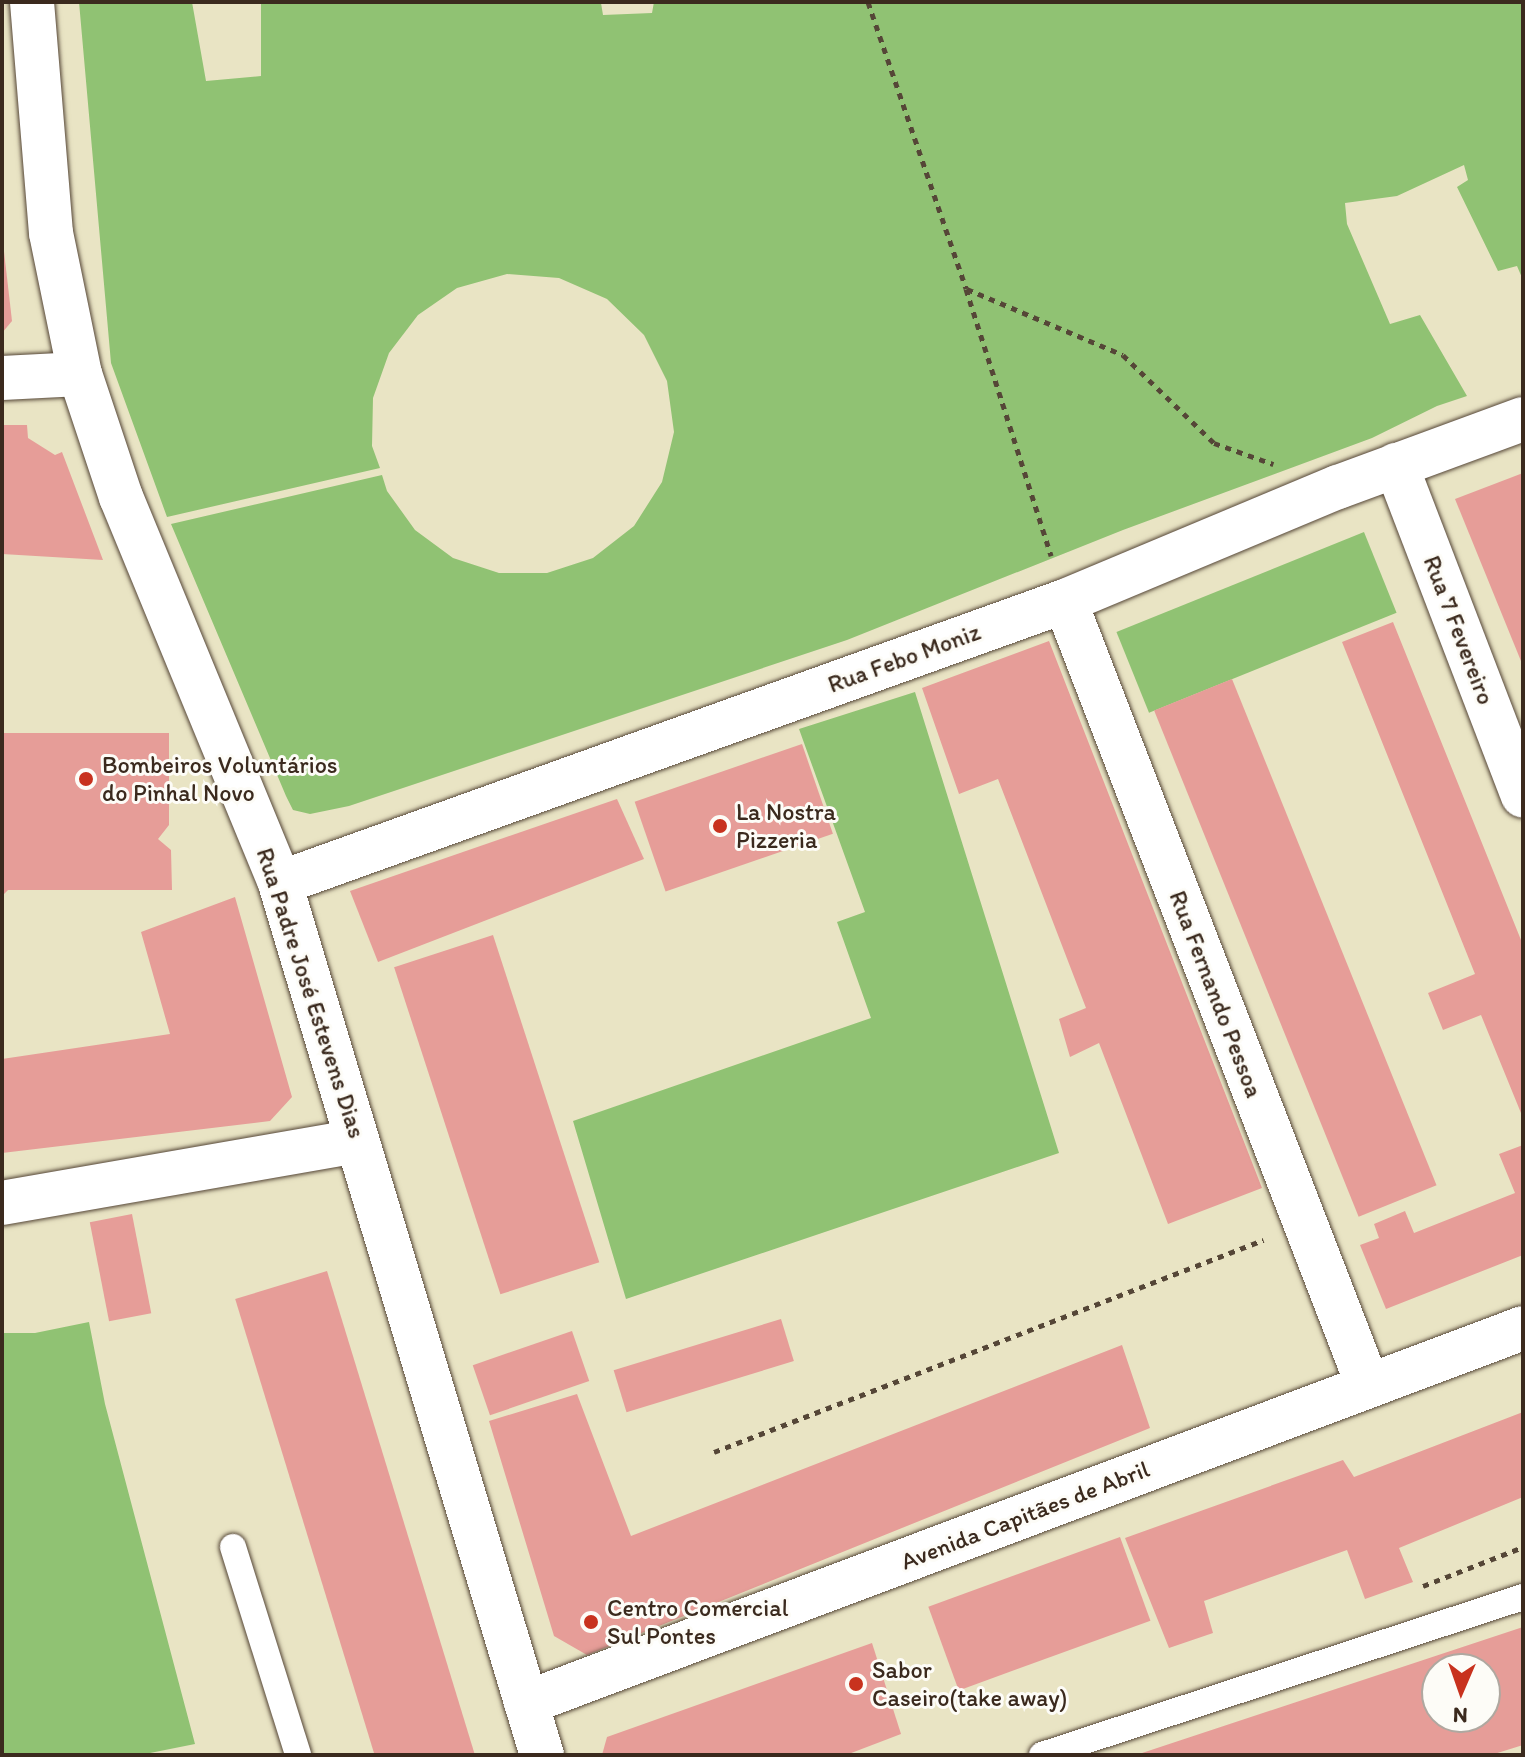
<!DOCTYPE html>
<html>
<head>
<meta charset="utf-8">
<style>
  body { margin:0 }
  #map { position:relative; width:1525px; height:1757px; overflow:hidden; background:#e9e4c4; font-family:Itim,sans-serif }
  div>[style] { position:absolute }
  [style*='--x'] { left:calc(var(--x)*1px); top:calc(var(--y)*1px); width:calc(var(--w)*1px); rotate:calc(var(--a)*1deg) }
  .green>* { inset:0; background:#90c273; transform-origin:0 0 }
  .building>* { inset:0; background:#e69d98; transform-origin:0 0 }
  .path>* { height:5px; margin-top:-2.5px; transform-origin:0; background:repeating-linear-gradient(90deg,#554637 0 6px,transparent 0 12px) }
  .roads { filter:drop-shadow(0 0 2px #554637) drop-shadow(0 0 2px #554637) }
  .lane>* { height:26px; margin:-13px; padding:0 13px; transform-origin:13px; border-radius:13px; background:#fff }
  .street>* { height:44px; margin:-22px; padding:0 22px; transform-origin:22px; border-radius:22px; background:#fff }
  .dots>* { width:22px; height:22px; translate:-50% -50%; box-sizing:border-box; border:4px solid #fdfcf7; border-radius:50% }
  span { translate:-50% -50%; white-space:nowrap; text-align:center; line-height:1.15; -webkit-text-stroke:6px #fdfcf7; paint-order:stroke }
  .street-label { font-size:24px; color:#3b2a1e }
  .poi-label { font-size:24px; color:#3b2a1e }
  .left { translate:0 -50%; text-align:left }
  .frame { position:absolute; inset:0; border:4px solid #3b2a1e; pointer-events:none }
  .north { position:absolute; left:1421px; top:1653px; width:80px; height:80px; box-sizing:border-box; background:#fdfcf7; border:2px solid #afa8a0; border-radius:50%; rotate:182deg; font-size:22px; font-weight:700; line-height:32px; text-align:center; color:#3b2a1e }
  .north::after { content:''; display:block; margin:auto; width:28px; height:36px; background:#c8321e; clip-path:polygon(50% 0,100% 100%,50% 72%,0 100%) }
</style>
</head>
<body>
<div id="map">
  <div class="green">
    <div style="clip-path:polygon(79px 2px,192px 2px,206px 81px,261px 76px,261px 2px,601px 3px,603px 15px,652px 13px,654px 2px,1523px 2px,1523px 280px,1517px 266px,1498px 271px,1457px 187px,1468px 180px,1464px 165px,1397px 196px,1345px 203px,1347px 224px,1390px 324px,1420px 315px,1467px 396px,1437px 406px,1372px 438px,1123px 530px,847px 640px,349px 806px,310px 814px,293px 810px,286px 796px,171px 524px,382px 475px,387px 491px,415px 530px,453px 558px,499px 573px,547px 573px,593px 558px,634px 526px,662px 482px,674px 432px,667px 381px,644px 335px,607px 299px,559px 278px,507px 274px,457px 288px,418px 315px,389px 353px,373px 398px,372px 446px,380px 468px,167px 517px,111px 363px)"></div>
    <div style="left:1364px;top:532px;width:87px;height:267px;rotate:68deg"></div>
    <div style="clip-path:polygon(915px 692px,1059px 1153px,626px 1299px,573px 1121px,871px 1018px,837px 922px,865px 912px,799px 729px)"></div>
    <div style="clip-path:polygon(89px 1322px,105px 1404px,195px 1744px,140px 1755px,2px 1755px,2px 1333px,35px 1333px)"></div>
  </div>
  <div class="building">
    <div style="clip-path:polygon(2px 234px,12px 321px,2px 333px)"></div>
    <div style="clip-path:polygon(2px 425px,27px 425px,28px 438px,55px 455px,62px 452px,103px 560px,2px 554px)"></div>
    <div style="clip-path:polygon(1523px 473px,1523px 666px,1455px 499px)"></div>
    <div style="clip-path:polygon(1393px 622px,1523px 945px,1523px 1118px,1481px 1015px,1443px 1030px,1428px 993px,1475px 974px,1342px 642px)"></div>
    <div style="clip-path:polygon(1049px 641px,1262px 1188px,1168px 1224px,1099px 1043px,1070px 1057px,1059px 1019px,1086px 1008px,998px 779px,959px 794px,922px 688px)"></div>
    <div style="left:1232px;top:679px;width:546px;height:84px;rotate:68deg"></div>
    <div style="clip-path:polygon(2px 733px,169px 733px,169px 825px,158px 839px,171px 850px,172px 890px,8px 890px,2px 896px)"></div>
    <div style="left:802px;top:744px;width:95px;height:177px;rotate:71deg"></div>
    <div style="clip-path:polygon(617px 799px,644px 859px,378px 962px,350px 891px)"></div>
    <div style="clip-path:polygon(235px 897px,292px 1097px,270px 1121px,2px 1153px,2px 1059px,170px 1034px,141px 932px)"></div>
    <div style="left:493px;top:935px;width:344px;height:104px;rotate:72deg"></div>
    <div style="clip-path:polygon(1523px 1145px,1523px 1255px,1386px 1309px,1360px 1245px,1379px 1238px,1374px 1224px,1405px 1211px,1414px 1233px,1515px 1193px,1499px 1154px)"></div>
    <div style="left:132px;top:1214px;width:101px;height:43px;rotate:79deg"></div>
    <div style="left:327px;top:1271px;width:506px;height:96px;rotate:73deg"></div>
    <div style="left:781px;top:1319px;width:44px;height:175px;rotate:73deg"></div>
    <div style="left:572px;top:1331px;width:53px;height:105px;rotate:71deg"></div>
    <div style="clip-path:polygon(1122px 1345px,1150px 1428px,587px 1655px,554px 1636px,489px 1421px,577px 1394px,631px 1536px)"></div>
    <div style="clip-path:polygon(1523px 1412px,1523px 1497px,1399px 1548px,1413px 1582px,1365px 1599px,1347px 1550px,1204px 1601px,1213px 1633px,1169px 1648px,1125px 1538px,1343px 1460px,1354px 1477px)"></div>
    <div style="left:1120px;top:1537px;width:89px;height:204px;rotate:70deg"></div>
    <div style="clip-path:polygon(evenodd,1523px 1627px,1523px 1745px,1491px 1755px,1136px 1755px,1523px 1627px,1437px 1669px,1485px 1669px,1485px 1717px,1437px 1717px,1437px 1669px)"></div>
    <div style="clip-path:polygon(872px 1643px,901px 1734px,846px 1755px,602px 1755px,607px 1737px)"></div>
  </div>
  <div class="path">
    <div style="--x:868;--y:2;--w:303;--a:71.1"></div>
    <div style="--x:966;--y:289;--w:280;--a:72.3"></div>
    <div style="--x:967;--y:289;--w:169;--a:22.9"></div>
    <div style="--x:1123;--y:355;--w:127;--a:44"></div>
    <div style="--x:1214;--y:443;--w:63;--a:19.6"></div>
    <div style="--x:714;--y:1452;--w:589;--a:-21.11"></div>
    <div style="--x:1423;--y:1586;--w:107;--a:-21.3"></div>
  </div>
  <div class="roads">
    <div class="lane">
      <div style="--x:233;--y:1547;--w:218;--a:72.6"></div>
      <div style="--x:1042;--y:1755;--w:506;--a:-18.18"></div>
    </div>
    <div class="street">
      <div style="--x:32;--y:2;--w:232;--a:85.3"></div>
      <div style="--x:51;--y:233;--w:144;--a:78.4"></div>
      <div style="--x:80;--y:374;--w:130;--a:71.6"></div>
      <div style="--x:121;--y:497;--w:417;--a:67.6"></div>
      <div style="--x:280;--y:883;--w:911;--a:73.28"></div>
      <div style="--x:2;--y:378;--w:78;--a:-2.9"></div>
      <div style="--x:1396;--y:465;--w:354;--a:69"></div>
      <div style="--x:1065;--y:601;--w:841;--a:68.89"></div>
      <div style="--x:280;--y:883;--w:834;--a:-19.76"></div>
      <div style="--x:1065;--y:601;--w:296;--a:-22.7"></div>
      <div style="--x:1338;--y:487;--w:197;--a:-20.2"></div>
      <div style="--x:2;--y:1203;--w:360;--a:-9.9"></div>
      <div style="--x:526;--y:1703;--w:1065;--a:-20.61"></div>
    </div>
  </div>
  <div class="dots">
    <div style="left:86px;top:779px;background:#c8321e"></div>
    <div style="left:720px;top:826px;background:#c8321e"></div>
    <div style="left:591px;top:1622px;background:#c8321e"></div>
    <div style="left:856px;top:1684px;background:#c8321e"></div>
  </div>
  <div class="street-label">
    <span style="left:1459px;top:630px;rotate:69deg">Rua 7 Fevereiro</span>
    <span style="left:904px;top:658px;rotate:-20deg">Rua Febo Moniz</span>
    <span style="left:311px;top:993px;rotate:72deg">Rua Padre José Estevens Dias</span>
    <span style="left:1216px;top:994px;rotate:69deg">Rua Fernando Pessoa</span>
    <span style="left:1025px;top:1515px;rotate:-21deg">Avenida Capitães de Abril</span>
  </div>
  <div class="poi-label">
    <span class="left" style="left:102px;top:779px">Bombeiros Voluntários<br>do Pinhal Novo</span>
    <span class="left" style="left:736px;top:826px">La Nostra<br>Pizzeria</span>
    <span class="left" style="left:607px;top:1622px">Centro Comercial<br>Sul Pontes</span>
    <span class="left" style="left:872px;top:1684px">Sabor<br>Caseiro(take away)</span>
  </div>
  <div class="frame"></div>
  <div class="north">N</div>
</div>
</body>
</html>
